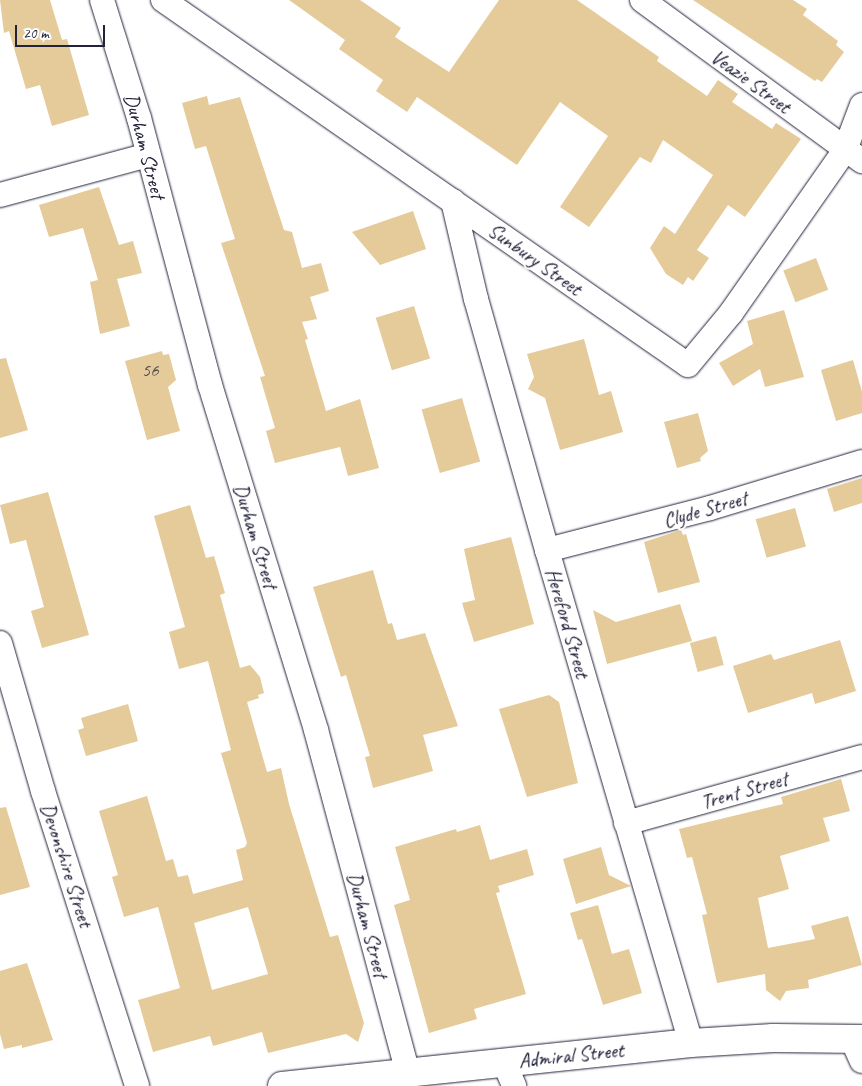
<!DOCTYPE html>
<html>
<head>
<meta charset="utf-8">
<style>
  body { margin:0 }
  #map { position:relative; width:862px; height:1086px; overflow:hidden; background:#fff; font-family:Caveat,sans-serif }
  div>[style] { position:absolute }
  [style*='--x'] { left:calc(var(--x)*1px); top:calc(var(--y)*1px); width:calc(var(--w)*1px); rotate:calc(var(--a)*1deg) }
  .building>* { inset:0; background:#e5ca9a; transform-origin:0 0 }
  .roads { filter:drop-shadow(0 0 1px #22223b) drop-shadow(0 0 1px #22223b) }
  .minor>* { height:24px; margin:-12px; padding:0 12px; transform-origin:12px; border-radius:12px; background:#fff }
  .secondary>* { height:28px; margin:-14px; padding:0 14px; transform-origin:14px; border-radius:14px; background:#fff }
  span { translate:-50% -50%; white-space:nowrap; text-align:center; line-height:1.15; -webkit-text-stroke:4.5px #fff; paint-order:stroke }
  .number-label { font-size:19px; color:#534c53 }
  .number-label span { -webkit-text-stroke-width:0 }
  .street-label { font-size:21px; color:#22223b }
  .scale { position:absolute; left:15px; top:25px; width:90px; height:22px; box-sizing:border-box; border:2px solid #22223b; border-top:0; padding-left:6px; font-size:15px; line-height:18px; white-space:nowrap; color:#22223b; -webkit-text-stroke:4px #fff; paint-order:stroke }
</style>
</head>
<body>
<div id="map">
  <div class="building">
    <div style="clip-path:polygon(0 0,50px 0,62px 40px,67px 39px,89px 115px,52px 126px,40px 85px,26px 89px,9px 31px,4px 33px)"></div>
    <div style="clip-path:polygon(289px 0,360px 0,401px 28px,395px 37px,449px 72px,499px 0,577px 0,659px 57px,657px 61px,707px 96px,718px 80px,738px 94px,732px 102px,772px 129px,776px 123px,801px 139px,745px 217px,728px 205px,697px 250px,709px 258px,693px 281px,688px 277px,683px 285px,666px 274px,650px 248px,664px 226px,675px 234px,713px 175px,663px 140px,651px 163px,640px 157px,589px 227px,560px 207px,608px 136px,560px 102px,517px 165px,417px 97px,407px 112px,376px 91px,383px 80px,339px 49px,345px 40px)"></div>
    <div style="clip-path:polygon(693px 0,793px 0,807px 9px,803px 15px,838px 41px,836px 45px,844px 52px,822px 82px,817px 79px,815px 81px)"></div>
    <div style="clip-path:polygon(207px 96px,209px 105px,240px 97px,284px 230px,292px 232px,302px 268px,321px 263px,329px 291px,310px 297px,317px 319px,302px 322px,308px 339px,305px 340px,326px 411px,360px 399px,379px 468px,348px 476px,340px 447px,275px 463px,266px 431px,275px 428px,260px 377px,265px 376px,221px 243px,235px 239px,206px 146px,195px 149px,182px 103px)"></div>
    <div style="clip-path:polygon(99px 187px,119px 245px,133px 241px,142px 273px,117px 279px,130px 326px,100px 334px,90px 282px,98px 280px,83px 228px,49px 237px,39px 205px)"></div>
    <div style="clip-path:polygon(413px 211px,426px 249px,380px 265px,352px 232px)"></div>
    <div style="left:816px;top:258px;width:34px;height:35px;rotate:69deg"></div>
    <div style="left:414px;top:306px;width:55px;height:40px;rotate:73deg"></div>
    <div style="clip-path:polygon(784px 310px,804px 377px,765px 387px,760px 369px,733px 386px,719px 363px,753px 344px,747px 321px)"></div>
    <div style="clip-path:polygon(584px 339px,599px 395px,611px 391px,623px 432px,560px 450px,545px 398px,528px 389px,534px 377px,527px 354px)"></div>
    <div style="clip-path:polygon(162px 351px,163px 355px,169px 354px,176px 380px,168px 387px,180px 431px,147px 440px,125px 361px)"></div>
    <div style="clip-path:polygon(6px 358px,28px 430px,0 438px,0 359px)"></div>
    <div style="clip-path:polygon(853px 360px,862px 392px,862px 413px,836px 421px,821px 370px)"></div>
    <div style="left:462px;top:398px;width:66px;height:42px;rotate:74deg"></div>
    <div style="clip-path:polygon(698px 413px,708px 451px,700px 458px,701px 461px,677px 468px,664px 422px)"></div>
    <div style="clip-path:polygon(862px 478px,862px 503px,834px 512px,827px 489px)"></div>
    <div style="clip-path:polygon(48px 492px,89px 635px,42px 648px,31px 611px,44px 607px,26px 540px,10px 544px,0 505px)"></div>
    <div style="clip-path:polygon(evenodd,190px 505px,206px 558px,214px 556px,225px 593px,220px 595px,240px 668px,250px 665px,260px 677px,264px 693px,258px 695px,259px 698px,247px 702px,267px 772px,281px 768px,289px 804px,330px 937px,338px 935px,364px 1023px,358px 1042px,346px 1034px,268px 1053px,262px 1032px,213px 1046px,210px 1036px,153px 1052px,138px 1000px,180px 988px,158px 907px,124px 917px,112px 877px,118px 875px,99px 811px,147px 796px,166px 861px,173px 859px,178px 877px,188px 875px,193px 894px,243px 880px,236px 850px,245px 847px,247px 843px,221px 753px,231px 750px,208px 661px,179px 669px,169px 632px,185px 627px,154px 516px,190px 505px,248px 907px,268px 974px,212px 990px,194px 923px,248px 907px)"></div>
    <div style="left:795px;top:508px;width:40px;height:41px;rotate:74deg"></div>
    <div style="clip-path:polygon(681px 530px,683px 535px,686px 534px,700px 582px,658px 593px,644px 542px)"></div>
    <div style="clip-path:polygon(511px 537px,534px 624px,474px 642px,462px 603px,475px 600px,464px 549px)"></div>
    <div style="clip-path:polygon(373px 570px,388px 624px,392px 623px,397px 640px,425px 633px,458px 726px,423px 735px,433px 771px,373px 788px,365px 757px,370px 756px,346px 675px,341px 677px,313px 587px)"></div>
    <div style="clip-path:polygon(680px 604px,692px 641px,607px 664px,593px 610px,616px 622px)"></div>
    <div style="left:716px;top:636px;width:30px;height:27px;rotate:75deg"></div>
    <div style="clip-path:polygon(840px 640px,856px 691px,815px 704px,812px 693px,748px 713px,733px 666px,771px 654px,774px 660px)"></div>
    <div style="clip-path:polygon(549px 695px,559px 702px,578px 783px,527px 797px,499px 709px)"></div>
    <div style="clip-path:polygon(128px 704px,138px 741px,86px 756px,78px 730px,84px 728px,81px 718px)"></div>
    <div style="clip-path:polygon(841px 779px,850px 811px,823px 818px,830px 841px,780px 856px,789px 889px,758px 898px,768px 948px,815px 939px,811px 926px,848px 916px,862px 965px,808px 980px,809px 988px,786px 991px,780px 1001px,766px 990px,765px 974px,717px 983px,702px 915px,707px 914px,692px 857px,687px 858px,679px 829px,783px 804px,781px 797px)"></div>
    <div style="clip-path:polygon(6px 807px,30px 887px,0 895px,0 808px)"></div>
    <div style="clip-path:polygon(480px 825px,490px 860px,527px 849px,534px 875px,498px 886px,500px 892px,496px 893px,526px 994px,474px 1009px,477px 1019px,429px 1033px,394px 905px,410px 900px,395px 847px,456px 829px,457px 832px)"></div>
    <div style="clip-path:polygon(601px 847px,609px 875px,631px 886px,576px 904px,563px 859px)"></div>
    <div style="clip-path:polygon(598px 905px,612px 954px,629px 949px,642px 993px,603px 1005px,582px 939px,578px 940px,570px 913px)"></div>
    <div style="clip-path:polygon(27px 963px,53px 1040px,22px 1048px,22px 1045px,4px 1049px,0 1034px,0 971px)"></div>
  </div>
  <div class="roads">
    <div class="minor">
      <div style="--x:102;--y:0;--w:124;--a:72.6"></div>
      <div style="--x:139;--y:118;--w:276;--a:75.1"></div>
      <div style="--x:210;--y:385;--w:361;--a:72.9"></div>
      <div style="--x:316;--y:730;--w:355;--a:75"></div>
      <div style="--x:163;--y:0;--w:639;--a:34.81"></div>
      <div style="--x:688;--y:365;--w:67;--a:-50.4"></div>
      <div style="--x:731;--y:313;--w:199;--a:-55"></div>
      <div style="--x:845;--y:150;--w:48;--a:-69.3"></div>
      <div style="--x:642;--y:0;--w:273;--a:36.2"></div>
      <div style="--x:0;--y:195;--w:153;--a:-15.1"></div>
      <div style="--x:453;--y:201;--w:101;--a:76.8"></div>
      <div style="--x:476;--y:299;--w:261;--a:74.2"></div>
      <div style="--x:547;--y:550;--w:514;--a:73.72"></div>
      <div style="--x:547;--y:550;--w:168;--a:-14.4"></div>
      <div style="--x:710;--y:508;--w:159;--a:-16.8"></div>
      <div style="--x:0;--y:643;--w:154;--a:73.8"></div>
      <div style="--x:43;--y:791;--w:310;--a:72.3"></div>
      <div style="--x:626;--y:823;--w:245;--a:-15.6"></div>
      <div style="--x:852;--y:1039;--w:24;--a:66"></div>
      <div style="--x:504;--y:1062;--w:26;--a:67"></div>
    </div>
    <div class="secondary">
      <div style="--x:282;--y:1086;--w:411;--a:-6"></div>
      <div style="--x:691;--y:1043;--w:82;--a:-3.5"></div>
      <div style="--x:773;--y:1038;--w:89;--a:0.6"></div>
    </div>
  </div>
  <div class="number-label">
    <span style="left:150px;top:371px">56</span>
  </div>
  <div class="street-label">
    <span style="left:751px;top:81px;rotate:36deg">Veazie Street</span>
    <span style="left:145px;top:146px;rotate:75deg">Durham Street</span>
    <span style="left:535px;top:259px;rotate:35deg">Sunbury Street</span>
    <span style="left:705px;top:509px;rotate:-16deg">Clyde Street</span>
    <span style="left:256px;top:536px;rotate:73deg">Durham Street</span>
    <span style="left:568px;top:623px;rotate:74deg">Hereford Street</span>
    <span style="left:744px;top:790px;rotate:-16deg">Trent Street</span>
    <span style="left:67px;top:865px;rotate:72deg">Devonshire Street</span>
    <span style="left:368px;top:925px;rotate:75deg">Durham Street</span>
    <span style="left:571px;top:1055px;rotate:-6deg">Admiral Street</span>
  </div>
  <div class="scale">20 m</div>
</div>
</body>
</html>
